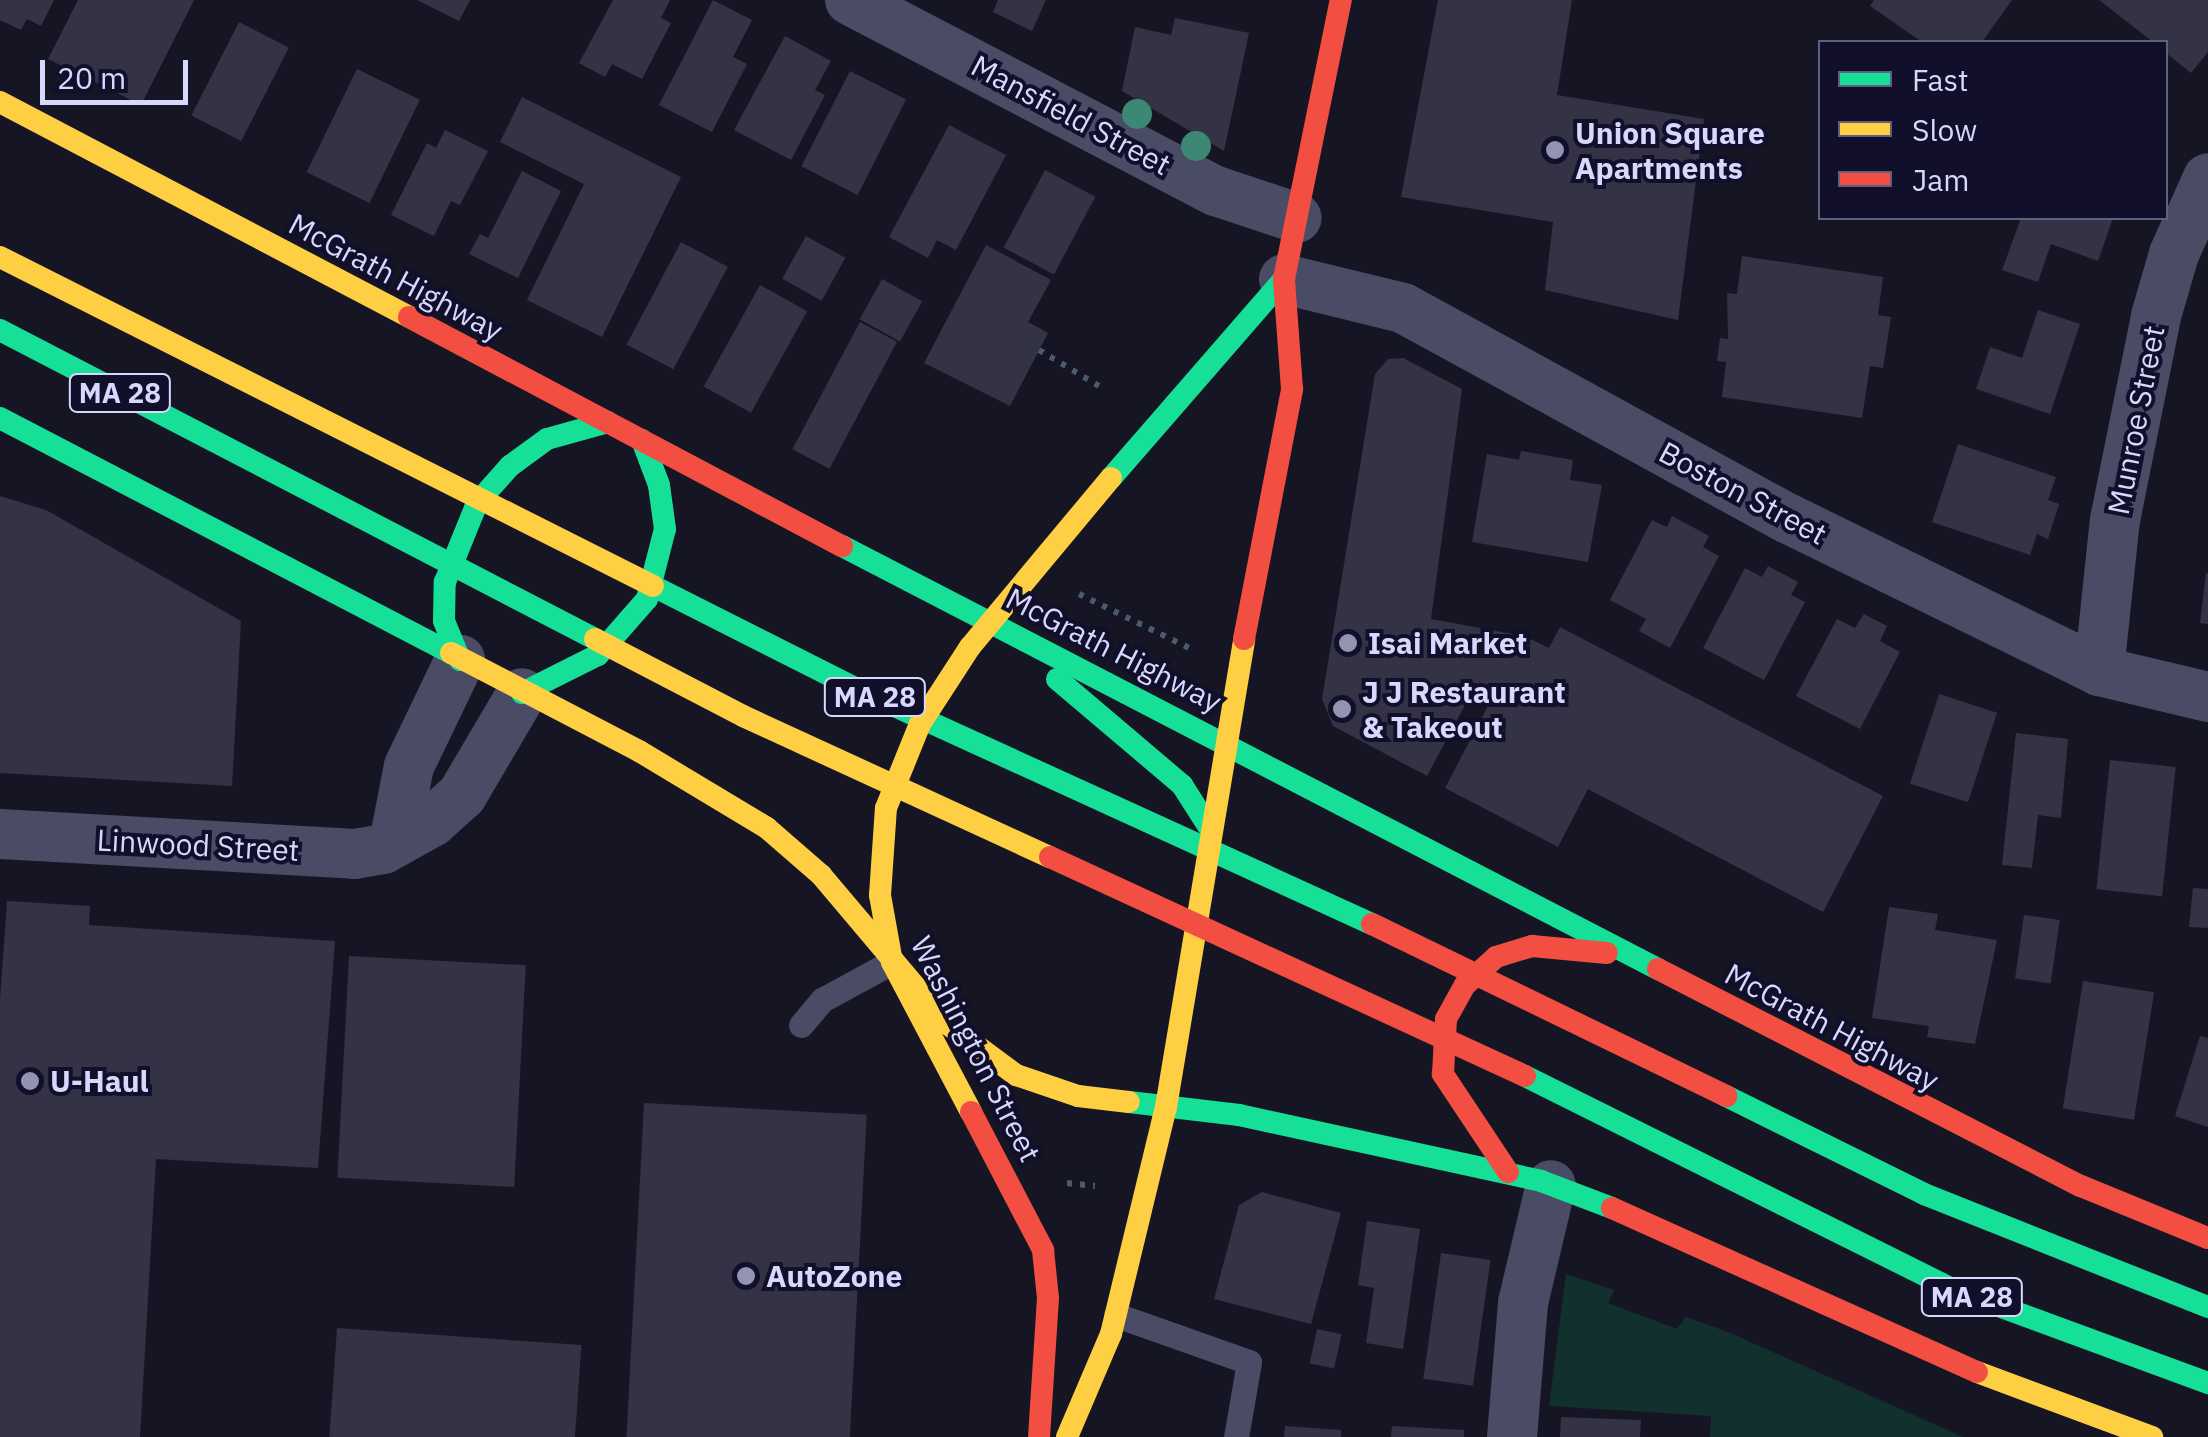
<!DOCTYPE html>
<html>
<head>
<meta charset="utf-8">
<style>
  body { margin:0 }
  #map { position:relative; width:2208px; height:1437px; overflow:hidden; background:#161524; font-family:"IBM Plex Sans",sans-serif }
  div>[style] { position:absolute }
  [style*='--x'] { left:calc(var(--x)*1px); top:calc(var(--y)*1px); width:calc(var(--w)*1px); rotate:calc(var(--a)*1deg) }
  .green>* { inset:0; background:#12302e }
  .building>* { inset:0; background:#343346; transform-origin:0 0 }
  .path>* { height:6px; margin-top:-3px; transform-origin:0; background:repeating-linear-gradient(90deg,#495c6b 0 5px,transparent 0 13px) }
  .lane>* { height:25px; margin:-12.5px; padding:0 12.5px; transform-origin:12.5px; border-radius:12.5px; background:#4a4b65 }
  .street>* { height:50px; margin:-25px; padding:0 25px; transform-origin:25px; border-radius:25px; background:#4a4b65 }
  .fast>* { height:22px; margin:-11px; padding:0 11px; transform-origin:11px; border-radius:11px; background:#16e098 }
  .slow>* { height:22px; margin:-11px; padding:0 11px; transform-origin:11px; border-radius:11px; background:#ffcf43 }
  .jam>* { height:22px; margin:-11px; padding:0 11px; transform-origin:11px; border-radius:11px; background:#f24e42 }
  .trees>* { width:30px; height:30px; margin:-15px; border-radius:50%; background:#3c8875 }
  .dots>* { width:28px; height:28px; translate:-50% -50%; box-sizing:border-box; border:5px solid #110f2a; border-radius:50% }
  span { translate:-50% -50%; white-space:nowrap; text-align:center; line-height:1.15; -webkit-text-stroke:8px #110f2a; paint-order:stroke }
  .shield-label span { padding:2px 8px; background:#110f2a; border:2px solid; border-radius:8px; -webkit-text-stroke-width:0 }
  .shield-label { font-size:28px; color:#d8d8ff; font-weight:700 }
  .street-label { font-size:30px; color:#d8d8ff }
  .poi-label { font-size:30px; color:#d8d8ff; font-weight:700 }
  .left { translate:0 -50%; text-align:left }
  .legend { position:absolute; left:1818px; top:40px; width:350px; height:180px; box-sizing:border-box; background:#110f2a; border:2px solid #615f7f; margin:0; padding:12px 18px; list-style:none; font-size:30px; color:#d8d8ff }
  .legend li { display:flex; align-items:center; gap:20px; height:50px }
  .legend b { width:50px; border:2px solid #615f7f }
  .scale { position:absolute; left:40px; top:60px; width:148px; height:45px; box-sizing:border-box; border:5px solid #d8d8ff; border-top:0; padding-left:12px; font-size:30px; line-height:35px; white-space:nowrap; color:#d8d8ff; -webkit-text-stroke:8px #110f2a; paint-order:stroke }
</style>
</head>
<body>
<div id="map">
  <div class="green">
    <div style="clip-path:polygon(1566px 1274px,1614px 1290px,1608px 1303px,1677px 1329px,1686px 1317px,1728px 1332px,1963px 1437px,1710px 1437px,1711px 1416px,1549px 1406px)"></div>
  </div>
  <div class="building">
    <div style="clip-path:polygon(0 0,54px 0,41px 26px,27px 19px,21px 30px,0 20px)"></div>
    <div style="clip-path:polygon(78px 0,194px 0,141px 105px,48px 59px)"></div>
    <div style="clip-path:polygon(417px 0,470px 0,459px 21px)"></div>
    <div style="clip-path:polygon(613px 0,670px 0,661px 18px,671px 23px,642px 79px,612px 64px,605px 77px,579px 63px)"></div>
    <div style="clip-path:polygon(713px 0,752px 20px,733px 57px,747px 64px,712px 132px,659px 105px)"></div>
    <div style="clip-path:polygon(998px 0,1046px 0,1032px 31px,993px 12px)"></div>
    <div style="clip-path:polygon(1438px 0,1572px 0,1557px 95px,1704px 119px,1678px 320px,1545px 290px,1553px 222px,1401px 197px)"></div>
    <div style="clip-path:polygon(1874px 0,2012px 0,1982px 42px,1922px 42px,1870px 6px)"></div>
    <div style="clip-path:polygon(2099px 0,2208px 0,2208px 52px,2191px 73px,2166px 53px,2166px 42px,2153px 42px)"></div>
    <div style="clip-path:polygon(1175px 18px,1249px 33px,1224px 151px,1122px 91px,1135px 27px,1171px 35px)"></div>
    <div style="left:239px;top:22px;width:56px;height:105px;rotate:27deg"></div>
    <div style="clip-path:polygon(785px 36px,831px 61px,815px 90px,825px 95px,791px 160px,734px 130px)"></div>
    <div style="left:357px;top:69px;width:70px;height:115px;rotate:26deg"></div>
    <div style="left:850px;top:71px;width:63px;height:107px;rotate:27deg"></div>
    <div style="clip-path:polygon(522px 97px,681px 177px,602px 337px,527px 300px,584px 184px,500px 142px)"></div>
    <div style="clip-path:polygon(949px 125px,1006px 155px,956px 250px,937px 240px,928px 258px,889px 237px)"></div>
    <div style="clip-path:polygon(445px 130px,488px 151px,460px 205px,451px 201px,434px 236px,391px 215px,427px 143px,436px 148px)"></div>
    <div style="left:1045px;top:170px;width:57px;height:88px;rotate:28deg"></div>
    <div style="clip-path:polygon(522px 171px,561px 191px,518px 278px,469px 254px,480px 234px,488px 238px)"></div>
    <div style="clip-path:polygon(2021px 218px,2113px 218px,2098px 261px,2051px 244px,2038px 282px,2002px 270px)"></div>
    <div style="left:806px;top:236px;width:45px;height:49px;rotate:29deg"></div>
    <div style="left:681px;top:242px;width:53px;height:116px;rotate:28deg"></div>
    <div style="clip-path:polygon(986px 245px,1051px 280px,1028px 322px,1048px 333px,1010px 406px,924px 363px)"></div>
    <div style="clip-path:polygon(1742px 256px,1883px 277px,1878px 315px,1891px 317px,1883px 368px,1870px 366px,1862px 418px,1722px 397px,1726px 362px,1717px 361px,1720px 338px,1728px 339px,1727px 293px,1737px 294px)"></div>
    <div style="left:882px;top:279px;width:46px;height:46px;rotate:29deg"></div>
    <div style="left:760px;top:285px;width:54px;height:116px;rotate:29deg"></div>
    <div style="clip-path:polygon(2038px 310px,2080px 324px,2050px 414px,1976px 389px,1990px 347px,2022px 358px)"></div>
    <div style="left:860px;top:322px;width:42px;height:144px;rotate:28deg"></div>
    <div style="clip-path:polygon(1403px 358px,1462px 389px,1431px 619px,1524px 636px,1549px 648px,1560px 627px,1883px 796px,1823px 912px,1588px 789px,1558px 847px,1445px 788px,1488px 706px,1470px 696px,1427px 776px,1333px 726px,1322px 699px,1375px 374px,1388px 359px)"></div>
    <div style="clip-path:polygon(1958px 444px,2056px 477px,2048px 500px,2059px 504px,2048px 539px,2037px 534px,2030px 555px,1932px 522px)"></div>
    <div style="clip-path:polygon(1521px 451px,1573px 460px,1570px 480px,1602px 485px,1588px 562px,1472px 542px,1487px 454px,1519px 460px)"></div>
    <div style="clip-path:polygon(0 496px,46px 510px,241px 621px,232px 786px,0 773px)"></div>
    <div style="clip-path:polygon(1672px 516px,1709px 536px,1703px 547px,1719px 556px,1670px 648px,1639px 631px,1646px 619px,1610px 600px,1652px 520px,1667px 527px)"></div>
    <div style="clip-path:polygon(1768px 566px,1798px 582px,1791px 595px,1805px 602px,1764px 680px,1703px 648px,1745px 568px,1762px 577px)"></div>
    <div style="clip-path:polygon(2206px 573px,2208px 573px,2208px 624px,2200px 623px)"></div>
    <div style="clip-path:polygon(1864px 614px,1887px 626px,1880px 641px,1900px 652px,1860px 729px,1796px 696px,1837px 619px,1855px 628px)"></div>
    <div style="left:1939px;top:694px;width:61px;height:94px;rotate:18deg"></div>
    <div style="clip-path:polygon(2016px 733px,2068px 739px,2061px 818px,2038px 815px,2032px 868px,2002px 865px)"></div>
    <div style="left:2110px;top:760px;width:66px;height:130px;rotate:6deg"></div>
    <div style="clip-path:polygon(2193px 888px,2208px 889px,2208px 928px,2189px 927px)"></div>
    <div style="clip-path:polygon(7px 901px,90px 906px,89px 925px,335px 941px,318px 1168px,156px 1159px,140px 1437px,0 1437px,0 1000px)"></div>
    <div style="clip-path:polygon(1889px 907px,1938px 914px,1935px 930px,1997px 940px,1975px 1044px,1927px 1037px,1929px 1026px,1872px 1018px)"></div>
    <div style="left:2024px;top:915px;width:36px;height:64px;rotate:8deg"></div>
    <div style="left:349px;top:956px;width:177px;height:222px;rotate:3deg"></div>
    <div style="left:2083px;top:981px;width:72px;height:129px;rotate:9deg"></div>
    <div style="clip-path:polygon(2200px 1036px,2208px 1038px,2208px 1127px,2175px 1116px)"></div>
    <div style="left:644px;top:1103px;width:223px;height:335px;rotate:3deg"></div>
    <div style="clip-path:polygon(1262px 1192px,1341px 1213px,1311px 1324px,1214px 1299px,1239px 1205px)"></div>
    <div style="clip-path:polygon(1367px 1221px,1420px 1229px,1403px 1349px,1366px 1343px,1374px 1288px,1358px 1285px)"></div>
    <div style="left:1441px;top:1253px;width:50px;height:127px;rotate:8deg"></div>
    <div style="left:337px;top:1328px;width:245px;height:109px;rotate:4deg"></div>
    <div style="left:1317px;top:1329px;width:25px;height:35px;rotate:12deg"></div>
    <div style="clip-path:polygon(1561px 1417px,1641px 1420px,1640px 1437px,1560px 1437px)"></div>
    <div style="clip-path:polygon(1285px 1426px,1341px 1430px,1341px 1437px,1284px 1437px)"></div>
    <div style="clip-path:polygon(1392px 1426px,1464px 1430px,1464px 1437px,1391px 1437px)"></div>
  </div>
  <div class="path">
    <div style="--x:1039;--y:350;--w:70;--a:31"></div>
    <div style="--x:1079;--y:594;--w:123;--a:26.1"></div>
    <div style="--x:1067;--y:1183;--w:28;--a:6"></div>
  </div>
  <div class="lane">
    <div style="--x:801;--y:1025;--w:33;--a:-50"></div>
    <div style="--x:822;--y:1000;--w:80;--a:-28.5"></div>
    <div style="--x:1116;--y:1315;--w:141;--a:19.5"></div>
    <div style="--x:1249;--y:1362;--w:76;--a:99.8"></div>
  </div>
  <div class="street">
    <div style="--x:850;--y:0;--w:413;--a:27.6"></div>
    <div style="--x:1216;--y:191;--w:85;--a:18.4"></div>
    <div style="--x:1284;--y:279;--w:122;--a:13.7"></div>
    <div style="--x:1403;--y:308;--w:438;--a:28.7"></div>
    <div style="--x:1787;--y:518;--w:347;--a:26.1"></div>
    <div style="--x:2099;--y:671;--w:112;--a:13.4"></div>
    <div style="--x:2099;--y:671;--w:152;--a:-84"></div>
    <div style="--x:2115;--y:520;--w:208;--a:-78.6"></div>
    <div style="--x:2156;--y:316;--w:65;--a:-73.8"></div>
    <div style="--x:2174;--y:254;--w:83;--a:-65.9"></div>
    <div style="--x:0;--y:834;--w:356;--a:3.2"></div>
    <div style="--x:355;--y:854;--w:28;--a:-10"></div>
    <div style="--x:383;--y:849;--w:56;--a:-28.9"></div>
    <div style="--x:432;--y:822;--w:40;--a:-42"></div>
    <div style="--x:462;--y:795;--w:118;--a:-59.5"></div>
    <div style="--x:394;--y:843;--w:78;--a:-79"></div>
    <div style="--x:409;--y:766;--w:118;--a:-64.3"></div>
    <div style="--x:1512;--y:1437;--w:134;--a:-85.3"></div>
    <div style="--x:1523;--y:1303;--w:121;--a:-76.7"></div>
  </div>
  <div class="fast">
    <div style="--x:0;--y:330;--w:670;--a:27.44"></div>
    <div style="--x:0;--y:418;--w:509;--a:27.52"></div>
    <div style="--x:1111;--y:478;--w:264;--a:-49"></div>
    <div style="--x:842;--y:546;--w:919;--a:27.4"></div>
    <div style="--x:653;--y:586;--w:226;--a:26.8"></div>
    <div style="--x:855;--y:688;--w:568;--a:24.54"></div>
    <div style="--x:460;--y:660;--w:42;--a:-112.3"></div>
    <div style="--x:444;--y:621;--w:39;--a:-89"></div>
    <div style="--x:445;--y:582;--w:85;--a:-67.9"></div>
    <div style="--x:477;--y:503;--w:50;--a:-48.3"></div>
    <div style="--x:510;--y:466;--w:46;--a:-36.1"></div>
    <div style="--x:547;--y:439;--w:63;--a:-15.6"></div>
    <div style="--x:1057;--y:679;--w:164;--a:40.3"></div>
    <div style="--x:1182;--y:785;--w:52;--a:57.5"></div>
    <div style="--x:522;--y:693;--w:85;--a:-26.6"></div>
    <div style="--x:598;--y:655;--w:74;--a:-48.8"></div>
    <div style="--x:647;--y:599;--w:72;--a:-75.6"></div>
    <div style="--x:665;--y:529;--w:44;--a:-97.8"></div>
    <div style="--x:659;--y:485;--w:48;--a:-110.7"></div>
    <div style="--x:1525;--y:1076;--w:480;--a:26.5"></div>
    <div style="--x:1955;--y:1290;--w:270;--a:20.2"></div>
    <div style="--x:1726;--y:1096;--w:221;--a:26.3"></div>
    <div style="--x:1924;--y:1194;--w:306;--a:21.7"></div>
    <div style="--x:1129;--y:1102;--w:111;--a:6.7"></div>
    <div style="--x:1239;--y:1115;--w:309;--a:12.3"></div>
    <div style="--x:1541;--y:1181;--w:76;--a:20.8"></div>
  </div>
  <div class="slow">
    <div style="--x:0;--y:102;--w:462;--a:27.7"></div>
    <div style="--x:0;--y:257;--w:731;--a:26.74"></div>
    <div style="--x:595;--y:639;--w:167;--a:27.5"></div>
    <div style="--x:743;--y:716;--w:338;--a:24.7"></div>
    <div style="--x:451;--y:653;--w:212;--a:27.5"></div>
    <div style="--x:639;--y:751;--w:149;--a:31"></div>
    <div style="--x:767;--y:828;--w:72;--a:41"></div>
    <div style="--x:821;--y:875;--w:194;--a:49.8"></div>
    <div style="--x:946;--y:1023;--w:87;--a:36.6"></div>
    <div style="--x:1016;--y:1075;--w:65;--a:18.7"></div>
    <div style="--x:1078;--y:1096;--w:51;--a:6.7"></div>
    <div style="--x:971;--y:1112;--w:170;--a:-117.8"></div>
    <div style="--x:892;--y:962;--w:68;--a:-100.2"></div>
    <div style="--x:880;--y:895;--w:87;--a:-86.1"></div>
    <div style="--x:886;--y:808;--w:91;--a:-68"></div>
    <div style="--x:920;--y:724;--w:92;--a:-57"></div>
    <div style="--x:970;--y:647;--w:220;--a:-50.2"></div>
    <div style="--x:1977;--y:1372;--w:187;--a:20.4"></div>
    <div style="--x:1067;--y:1437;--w:112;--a:-66.9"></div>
    <div style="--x:1111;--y:1334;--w:234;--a:-76.4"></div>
    <div style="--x:1166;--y:1107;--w:474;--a:-80.5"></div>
  </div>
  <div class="jam">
    <div style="--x:409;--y:317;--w:490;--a:27.9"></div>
    <div style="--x:1244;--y:639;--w:255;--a:-79.1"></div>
    <div style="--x:1292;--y:389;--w:110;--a:-94.2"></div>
    <div style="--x:1284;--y:279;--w:285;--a:-78.5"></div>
    <div style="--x:1050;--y:857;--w:523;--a:24.75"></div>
    <div style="--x:1372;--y:924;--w:394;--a:25.9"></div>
    <div style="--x:1658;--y:969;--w:475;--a:27.2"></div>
    <div style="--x:2081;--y:1186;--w:137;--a:22.3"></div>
    <div style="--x:971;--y:1112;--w:156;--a:62.4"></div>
    <div style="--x:1043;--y:1250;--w:48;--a:84.1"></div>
    <div style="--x:1048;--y:1298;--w:139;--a:93.7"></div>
    <div style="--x:1508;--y:1172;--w:118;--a:-123.6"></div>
    <div style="--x:1443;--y:1074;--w:55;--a:-86.9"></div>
    <div style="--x:1446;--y:1019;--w:39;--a:-61"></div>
    <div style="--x:1465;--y:985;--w:42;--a:-42.1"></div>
    <div style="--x:1496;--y:957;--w:38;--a:-17"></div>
    <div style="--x:1532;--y:946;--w:75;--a:5.3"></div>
    <div style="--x:1612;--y:1208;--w:400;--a:24.2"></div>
  </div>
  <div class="trees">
    <div style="left:1137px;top:114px"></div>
    <div style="left:1196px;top:146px"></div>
  </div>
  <div class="dots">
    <div style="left:1555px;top:150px;background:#9494b2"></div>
    <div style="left:1348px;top:643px;background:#9494b2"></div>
    <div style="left:1342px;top:709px;background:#9494b2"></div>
    <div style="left:30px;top:1081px;background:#9494b2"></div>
    <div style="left:746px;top:1276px;background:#9494b2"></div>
  </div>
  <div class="shield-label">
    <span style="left:120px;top:393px">MA 28</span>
    <span style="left:875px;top:697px">MA 28</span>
    <span style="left:1972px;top:1297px">MA 28</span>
  </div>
  <div class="street-label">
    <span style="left:1071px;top:115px;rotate:28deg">Mansfield Street</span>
    <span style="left:396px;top:277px;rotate:28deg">McGrath Highway</span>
    <span style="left:2136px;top:420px;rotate:-79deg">Munroe Street</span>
    <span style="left:1743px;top:493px;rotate:28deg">Boston Street</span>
    <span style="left:1114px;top:650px;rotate:27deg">McGrath Highway</span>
    <span style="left:198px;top:845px;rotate:3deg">Linwood Street</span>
    <span style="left:1832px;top:1027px;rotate:28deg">McGrath Highway</span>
    <span style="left:976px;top:1049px;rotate:63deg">Washington Street</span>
  </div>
  <div class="poi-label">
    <span class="left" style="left:1575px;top:150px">Union Square<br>Apartments</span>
    <span class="left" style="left:1368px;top:643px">Isai Market</span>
    <span class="left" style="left:1362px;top:709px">J J Restaurant<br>&amp; Takeout</span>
    <span class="left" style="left:50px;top:1081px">U-Haul</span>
    <span class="left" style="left:766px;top:1276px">AutoZone</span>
  </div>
  <ul class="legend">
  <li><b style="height:12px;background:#16e098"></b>Fast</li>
  <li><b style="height:12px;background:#ffcf43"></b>Slow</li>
  <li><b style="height:12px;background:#f24e42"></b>Jam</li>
  </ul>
  <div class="scale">20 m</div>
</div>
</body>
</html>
